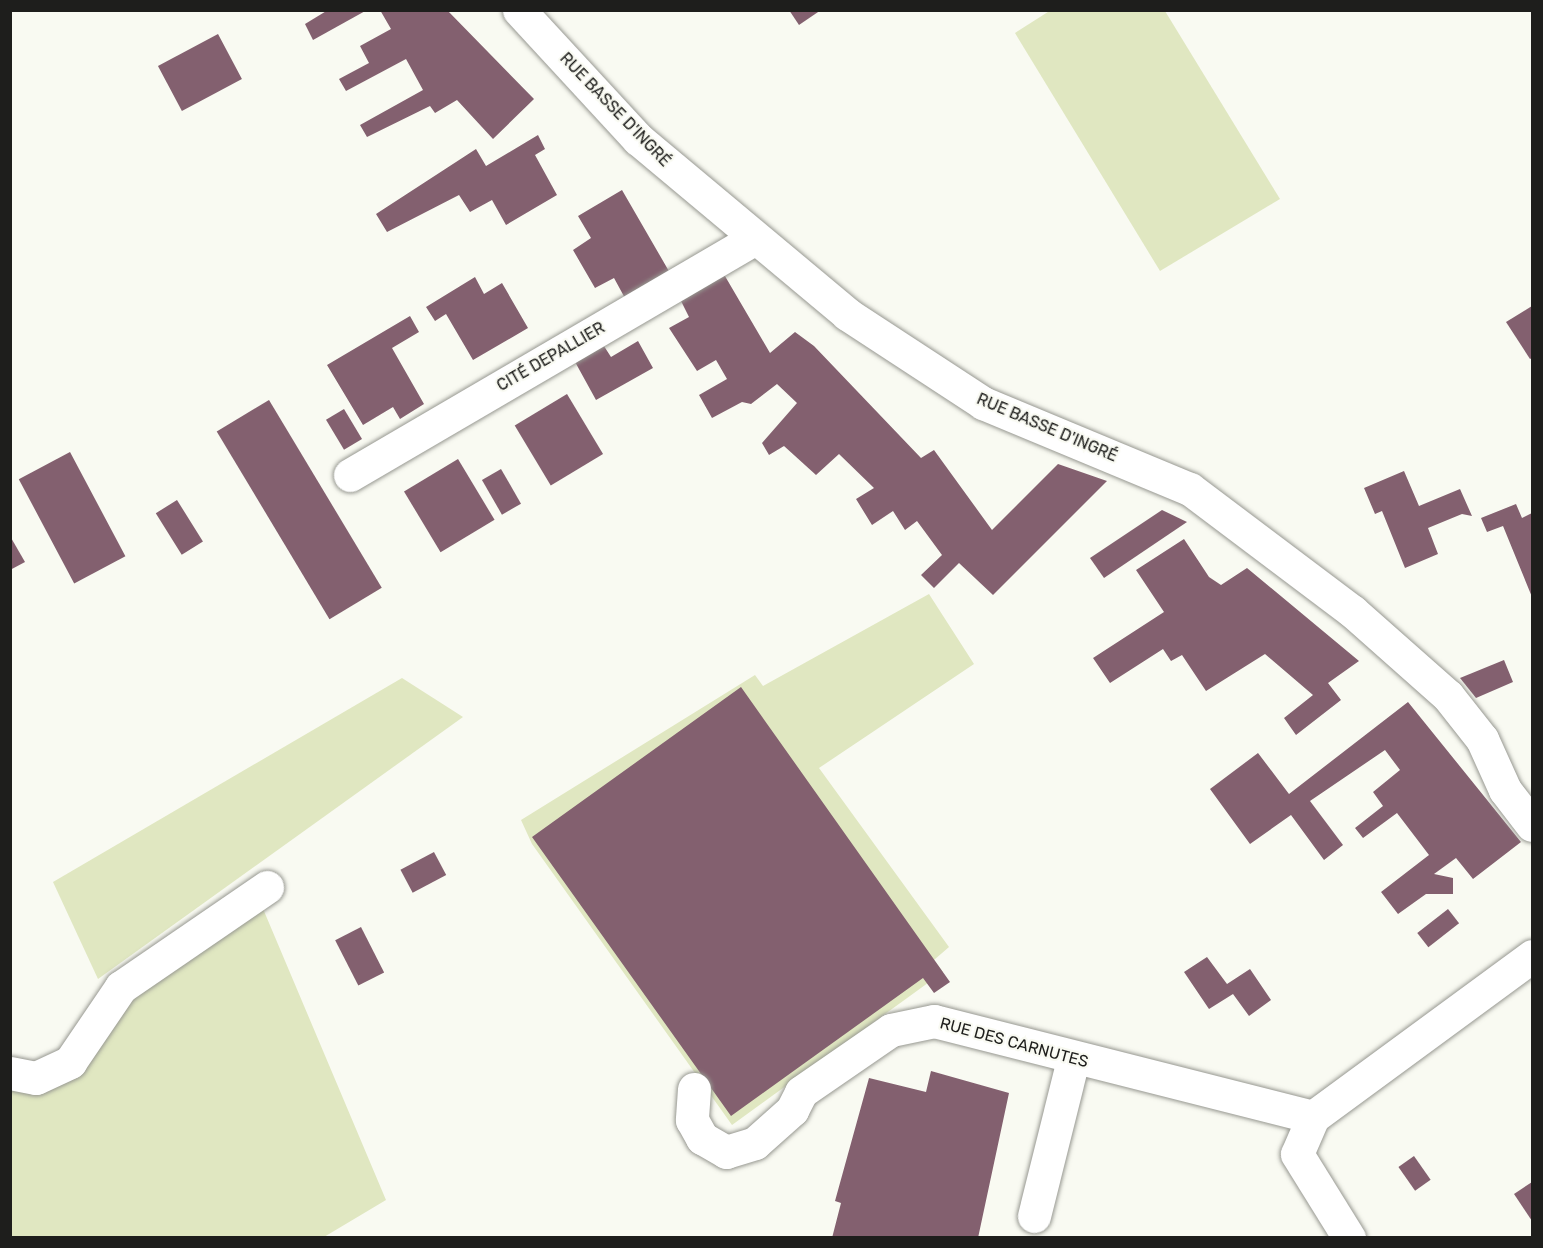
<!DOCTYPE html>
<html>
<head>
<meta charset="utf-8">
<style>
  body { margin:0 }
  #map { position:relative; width:1543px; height:1248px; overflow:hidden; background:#f9faf2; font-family:Rubik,sans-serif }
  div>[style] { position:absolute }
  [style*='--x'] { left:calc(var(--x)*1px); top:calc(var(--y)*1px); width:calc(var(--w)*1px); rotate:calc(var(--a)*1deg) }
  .green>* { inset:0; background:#e0e7c1 }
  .building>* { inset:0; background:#83606f; transform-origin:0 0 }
  .roads { filter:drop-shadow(0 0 2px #979891) drop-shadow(0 0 2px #979891) }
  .minor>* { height:33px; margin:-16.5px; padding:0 16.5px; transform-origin:16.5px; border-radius:16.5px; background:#fff }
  span { translate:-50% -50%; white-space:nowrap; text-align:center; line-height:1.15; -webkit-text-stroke:4.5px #f9faf2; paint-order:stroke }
  .street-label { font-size:16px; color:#1e1e1c }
  .frame { position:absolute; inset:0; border:12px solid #1e1e1c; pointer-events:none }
</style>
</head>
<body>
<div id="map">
  <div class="green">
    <div style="clip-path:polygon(1051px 10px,1165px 11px,1280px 199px,1160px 271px,1015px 33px)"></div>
    <div style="clip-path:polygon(929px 594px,974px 664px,819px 768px,949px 947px,934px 960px,943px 972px,732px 1125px,532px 844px,521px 820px,755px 675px,763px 686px)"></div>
    <div style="clip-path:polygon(402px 678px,463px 717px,98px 979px,53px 882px)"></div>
    <div style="clip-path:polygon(261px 904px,386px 1200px,324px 1237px,11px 1237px,10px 1080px,37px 1087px,127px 996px)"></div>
  </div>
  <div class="building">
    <div style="clip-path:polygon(367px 10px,313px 40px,305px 24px,328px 10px)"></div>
    <div style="clip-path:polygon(380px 10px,447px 10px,534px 99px,493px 139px,457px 100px,435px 113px,430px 106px,367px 137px,360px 125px,423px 90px,406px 59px,346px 91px,339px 79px,369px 63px,360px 46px,391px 29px)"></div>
    <div style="clip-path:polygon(789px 10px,821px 10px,799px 25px)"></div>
    <div style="left:218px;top:34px;width:51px;height:68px;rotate:62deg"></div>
    <div style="clip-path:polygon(538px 135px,545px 149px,535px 155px,557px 195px,506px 225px,492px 200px,470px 212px,459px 195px,387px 232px,376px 214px,476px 149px,486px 166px)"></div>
    <div style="clip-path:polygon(622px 190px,670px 273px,626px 300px,614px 278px,595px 288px,573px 250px,591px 238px,578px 216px)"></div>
    <div style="clip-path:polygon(722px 271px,770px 353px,795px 332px,814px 346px,921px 458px,934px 450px,992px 530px,1058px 464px,1107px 481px,993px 595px,959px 563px,934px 588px,921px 575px,942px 555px,917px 521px,905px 530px,893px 511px,872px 525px,856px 499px,874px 488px,839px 454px,816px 475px,784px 446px,769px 455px,762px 443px,797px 403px,777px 384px,751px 404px,742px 402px,712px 418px,699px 395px,727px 379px,716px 360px,697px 371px,669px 328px,689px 317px,679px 297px)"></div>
    <div style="clip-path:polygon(475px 277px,484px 294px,502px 283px,528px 328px,473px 360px,446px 314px,435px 321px,426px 307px)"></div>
    <div style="clip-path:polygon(1532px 306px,1532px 358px,1530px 359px,1506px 322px)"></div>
    <div style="clip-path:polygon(410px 316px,419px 332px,392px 348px,424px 404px,400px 419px,393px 407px,363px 425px,327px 365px)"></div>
    <div style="clip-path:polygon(638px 341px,653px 368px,596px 400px,574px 360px,602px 343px,611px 357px)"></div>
    <div style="left:567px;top:394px;width:70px;height:61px;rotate:59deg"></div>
    <div style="left:269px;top:400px;width:219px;height:61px;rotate:59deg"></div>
    <div style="left:344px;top:409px;width:35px;height:21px;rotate:59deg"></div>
    <div style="left:70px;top:452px;width:118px;height:58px;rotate:62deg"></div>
    <div style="left:458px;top:459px;width:71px;height:63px;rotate:59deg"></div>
    <div style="left:501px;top:469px;width:40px;height:22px;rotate:60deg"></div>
    <div style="clip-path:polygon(1404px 471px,1419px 506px,1460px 489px,1472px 516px,1462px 514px,1428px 528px,1438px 554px,1405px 568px,1382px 511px,1375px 514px,1364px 488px)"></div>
    <div style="left:177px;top:500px;width:49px;height:25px;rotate:58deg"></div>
    <div style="clip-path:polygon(1516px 504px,1522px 518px,1532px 513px,1532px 597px,1503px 526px,1487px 532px,1481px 518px)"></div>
    <div style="clip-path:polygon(1162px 510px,1187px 522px,1104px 578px,1090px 558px)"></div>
    <div style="clip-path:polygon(10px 536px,25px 562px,10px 570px)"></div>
    <div style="clip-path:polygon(1184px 539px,1209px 577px,1221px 585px,1247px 568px,1359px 661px,1328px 683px,1341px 700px,1296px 735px,1284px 718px,1313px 695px,1265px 654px,1206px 691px,1182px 655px,1171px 661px,1163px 649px,1110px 683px,1093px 658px,1164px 612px,1136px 570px)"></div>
    <div style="clip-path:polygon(1504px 660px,1513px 682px,1476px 698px,1460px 678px)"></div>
    <div style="clip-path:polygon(741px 687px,950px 982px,934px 993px,923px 978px,731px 1116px,532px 837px)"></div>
    <div style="clip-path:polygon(1408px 702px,1521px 842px,1473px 879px,1456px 858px,1434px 874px,1453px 878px,1453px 894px,1426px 894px,1398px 914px,1381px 892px,1429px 855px,1397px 813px,1363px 838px,1355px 828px,1383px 806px,1373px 792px,1400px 770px,1385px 750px,1310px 801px,1343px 845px,1324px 860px,1291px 815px,1250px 844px,1210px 789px,1258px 753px,1289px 794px)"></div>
    <div style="left:434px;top:852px;width:26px;height:38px;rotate:62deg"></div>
    <div style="left:1448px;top:909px;width:18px;height:39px;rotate:52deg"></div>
    <div style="left:361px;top:927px;width:51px;height:29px;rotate:63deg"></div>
    <div style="clip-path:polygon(1207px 957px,1227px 984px,1250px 969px,1271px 1000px,1249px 1016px,1233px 994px,1209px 1009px,1184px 972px)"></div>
    <div style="clip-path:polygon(931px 1071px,1009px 1093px,978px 1238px,832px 1238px,841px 1203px,835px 1201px,869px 1078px,926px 1092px)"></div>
    <div style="left:1414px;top:1156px;width:29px;height:19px;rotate:55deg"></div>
    <div style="clip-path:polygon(1532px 1182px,1532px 1221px,1514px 1194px)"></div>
  </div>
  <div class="roads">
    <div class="minor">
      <div style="--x:519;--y:10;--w:176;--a:47.3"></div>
      <div style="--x:638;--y:139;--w:273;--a:39.9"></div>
      <div style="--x:847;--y:314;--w:163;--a:33.2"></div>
      <div style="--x:983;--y:403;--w:224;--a:22.6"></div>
      <div style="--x:1190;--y:489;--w:203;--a:37"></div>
      <div style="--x:1352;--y:611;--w:128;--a:41.5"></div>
      <div style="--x:1448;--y:696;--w:55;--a:51.7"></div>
      <div style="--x:1482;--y:739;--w:56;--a:65.7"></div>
      <div style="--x:1505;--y:790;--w:44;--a:52.4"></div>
      <div style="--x:350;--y:475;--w:466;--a:-30.3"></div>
      <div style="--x:10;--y:1073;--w:26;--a:11"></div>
      <div style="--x:36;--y:1078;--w:38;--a:-25"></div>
      <div style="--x:70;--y:1062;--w:91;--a:-55.8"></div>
      <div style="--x:121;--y:987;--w:177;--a:-34.4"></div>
      <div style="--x:694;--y:1089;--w:31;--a:94"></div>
      <div style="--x:692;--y:1120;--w:21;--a:61"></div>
      <div style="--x:702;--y:1138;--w:28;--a:30"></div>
      <div style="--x:726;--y:1152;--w:30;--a:-17"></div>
      <div style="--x:755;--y:1143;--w:50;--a:-41.7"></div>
      <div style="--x:792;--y:1110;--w:20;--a:-63"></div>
      <div style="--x:801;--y:1092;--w:109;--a:-34.6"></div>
      <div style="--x:891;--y:1030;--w:44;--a:-11.8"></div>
      <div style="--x:934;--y:1021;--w:391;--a:14.2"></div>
      <div style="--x:1313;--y:1117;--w:272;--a:-36.3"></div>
      <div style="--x:1313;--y:1117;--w:40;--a:113.4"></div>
      <div style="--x:1297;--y:1154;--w:99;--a:58.2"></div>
      <div style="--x:1034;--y:1216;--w:162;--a:-76"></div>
    </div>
  </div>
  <div class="street-label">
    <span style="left:615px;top:110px;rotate:46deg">RUE BASSE D'INGRÉ</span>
    <span style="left:551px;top:357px;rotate:-30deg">CITÉ DEPALLIER</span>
    <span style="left:1047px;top:428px;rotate:23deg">RUE BASSE D'INGRÉ</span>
    <span style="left:1014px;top:1043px;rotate:15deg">RUE DES CARNUTES</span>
  </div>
  <div class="frame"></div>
</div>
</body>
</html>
